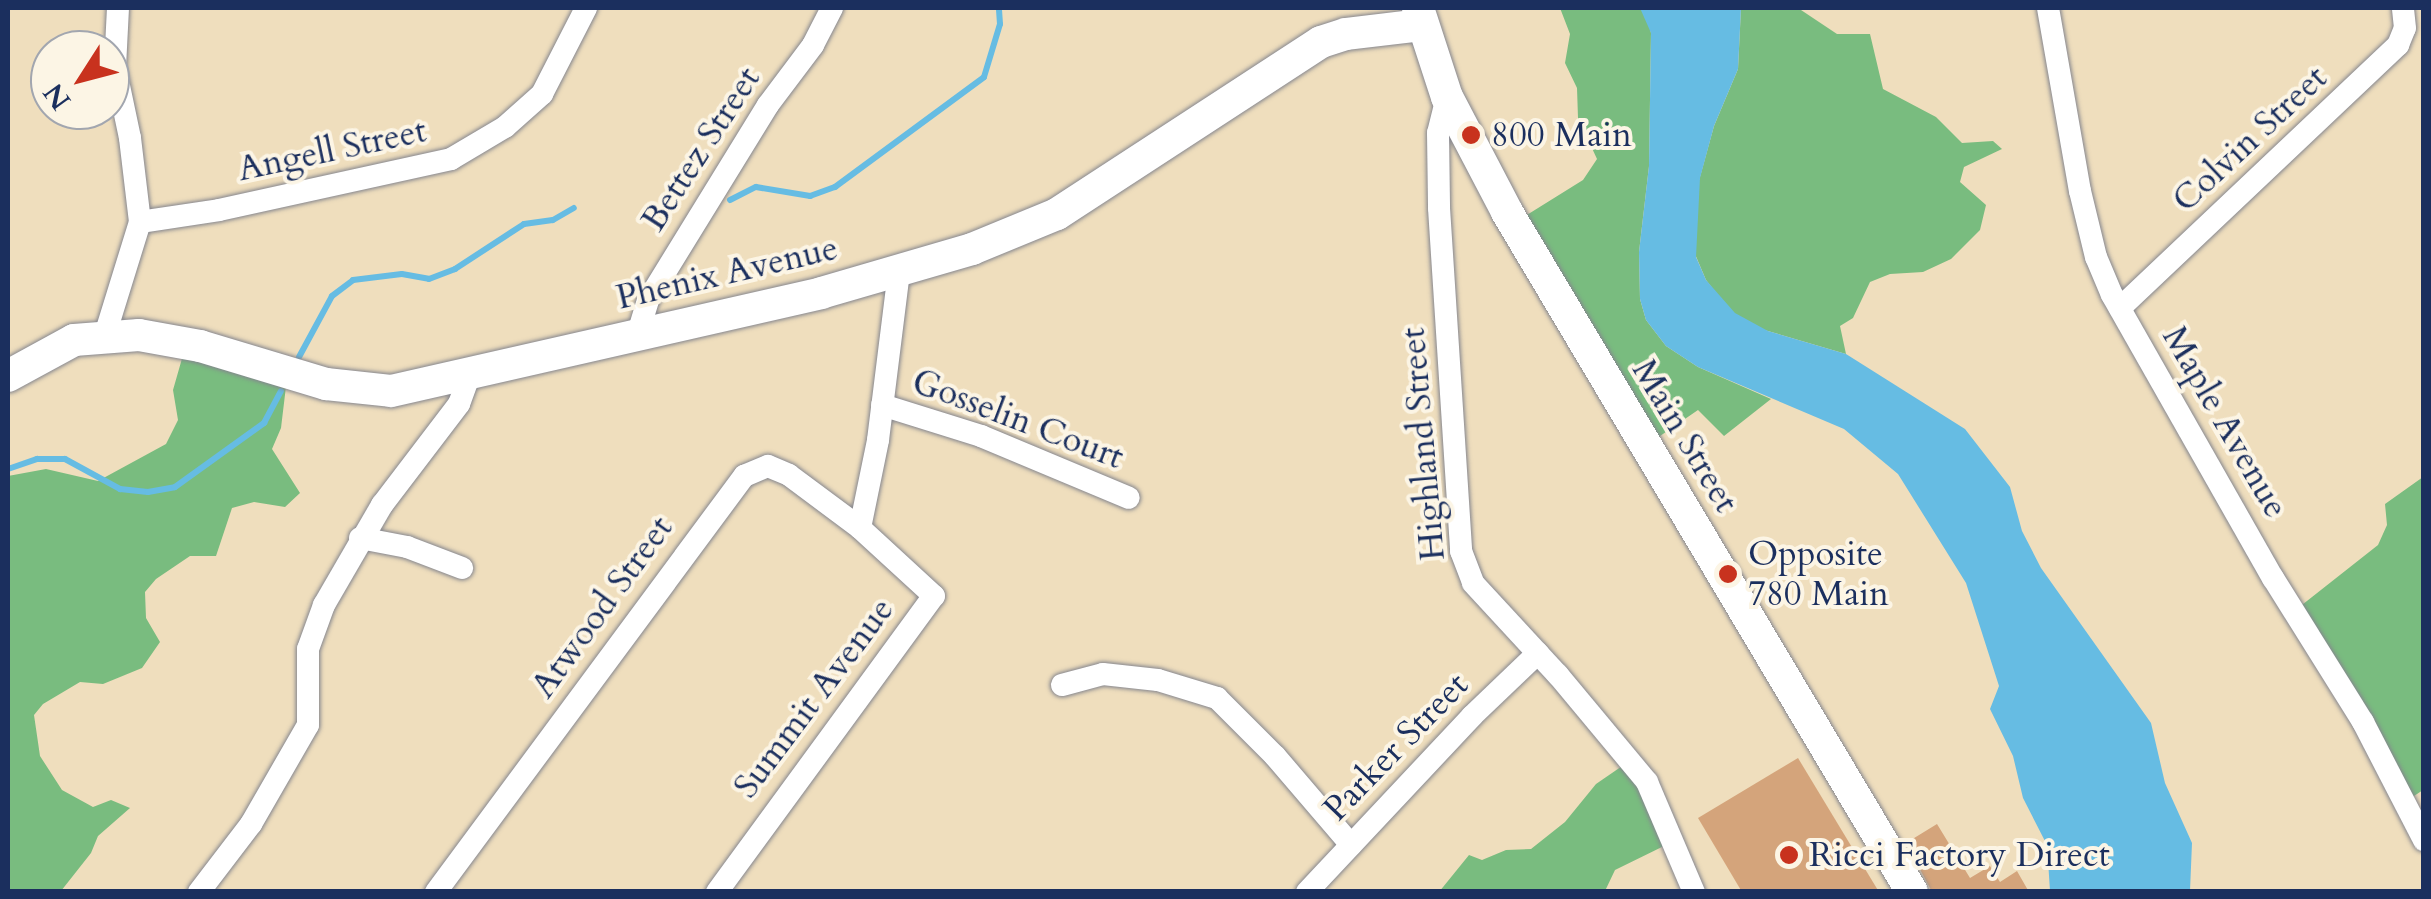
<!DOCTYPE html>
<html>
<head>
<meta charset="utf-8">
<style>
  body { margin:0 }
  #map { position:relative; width:2431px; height:899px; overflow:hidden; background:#efdebd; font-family:Cardo,serif }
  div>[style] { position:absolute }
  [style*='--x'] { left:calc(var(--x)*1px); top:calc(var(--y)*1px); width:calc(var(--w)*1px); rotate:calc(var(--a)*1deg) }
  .forest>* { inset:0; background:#79bc7f }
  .water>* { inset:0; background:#66bce3 }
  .stream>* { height:6px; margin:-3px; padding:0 3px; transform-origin:3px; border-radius:3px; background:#66bce3 }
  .building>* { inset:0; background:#d4a47b }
  .roads { filter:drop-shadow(0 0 2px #85868e) drop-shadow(0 0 2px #85868e) }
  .street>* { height:22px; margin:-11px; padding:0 11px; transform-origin:11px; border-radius:11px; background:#fff }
  .secondary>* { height:32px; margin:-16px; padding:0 16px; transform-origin:16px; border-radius:16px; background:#fff }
  .dots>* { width:28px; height:28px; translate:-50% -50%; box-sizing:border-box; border:5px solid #fcf5e5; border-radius:50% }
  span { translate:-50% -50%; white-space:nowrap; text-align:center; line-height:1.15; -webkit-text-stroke:8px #fcf5e5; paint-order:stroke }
  .poi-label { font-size:35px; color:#1b2f5e }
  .left { translate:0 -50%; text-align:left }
  .street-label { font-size:35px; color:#1b2f5e }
  .frame { position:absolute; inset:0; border:10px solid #1b2f5e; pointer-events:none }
  .north { position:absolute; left:30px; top:30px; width:100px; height:100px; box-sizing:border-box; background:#fcf5e5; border:2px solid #a2a6af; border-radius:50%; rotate:234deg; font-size:28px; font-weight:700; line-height:40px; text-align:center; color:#1b2f5e }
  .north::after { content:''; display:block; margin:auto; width:35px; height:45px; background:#c8321e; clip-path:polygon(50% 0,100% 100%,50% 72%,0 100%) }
</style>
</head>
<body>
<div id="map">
  <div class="forest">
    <div style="clip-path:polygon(1560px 8px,1646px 8px,1651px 33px,1649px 166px,1639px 252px,1640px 299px,1646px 320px,1666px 346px,1698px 367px,1771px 399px,1724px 436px,1698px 410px,1644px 447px,1514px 223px,1583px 180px,1597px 159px,1578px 118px,1577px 88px,1565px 63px,1570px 34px)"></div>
    <div style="clip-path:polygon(1741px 8px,1798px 8px,1837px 34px,1870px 34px,1883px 89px,1936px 117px,1962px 143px,1993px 141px,2002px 149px,1964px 167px,1960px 182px,1986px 205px,1980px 230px,1951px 259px,1923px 272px,1890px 274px,1870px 282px,1853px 318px,1840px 326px,1846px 354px,1761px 329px,1730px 311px,1706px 280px,1692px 247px,1695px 195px,1714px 126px,1738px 69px)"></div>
    <div style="clip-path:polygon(185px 348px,287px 378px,281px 428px,272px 449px,300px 493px,285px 507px,254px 502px,232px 508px,216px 556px,190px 556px,156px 579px,145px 592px,146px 618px,160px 642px,142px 668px,103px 684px,80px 682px,43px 704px,34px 715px,40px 756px,62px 790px,93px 807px,111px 800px,130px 808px,98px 836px,91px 853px,61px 891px,8px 892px,8px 476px,46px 469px,98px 481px,166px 444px,178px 420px,173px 390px)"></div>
    <div style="clip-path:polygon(2423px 477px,2423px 790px,2405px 802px,2293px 612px,2378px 545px,2387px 525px,2385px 504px)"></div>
    <div style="clip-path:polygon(1628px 762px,1668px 844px,1615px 870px,1605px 891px,1439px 892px,1469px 855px,1482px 860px,1506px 850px,1531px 849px,1565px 822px,1596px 784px)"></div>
  </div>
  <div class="water">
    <div style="clip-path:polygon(1640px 8px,1741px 8px,1738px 69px,1714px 126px,1700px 178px,1696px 257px,1706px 280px,1735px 313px,1768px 331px,1846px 354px,1965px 429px,2010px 487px,2022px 531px,2041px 568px,2151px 723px,2165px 783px,2192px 843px,2190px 891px,2050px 891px,2047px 845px,2023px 798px,2013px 756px,1990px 709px,1999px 686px,1966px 583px,1898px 474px,1844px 429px,1698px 367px,1666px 346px,1646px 320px,1640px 299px,1639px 252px,1649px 166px,1651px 33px)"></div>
  </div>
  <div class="stream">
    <div style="--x:730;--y:200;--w:29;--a:-27"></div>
    <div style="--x:756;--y:187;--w:55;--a:9.5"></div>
    <div style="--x:810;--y:196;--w:27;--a:-20"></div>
    <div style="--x:835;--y:187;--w:185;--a:-36.4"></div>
    <div style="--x:984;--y:77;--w:55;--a:-73.2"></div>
    <div style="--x:1000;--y:24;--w:16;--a:-94"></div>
    <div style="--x:299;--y:357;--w:69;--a:-61.6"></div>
    <div style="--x:332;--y:296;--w:26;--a:-37"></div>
    <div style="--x:353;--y:280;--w:49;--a:-7"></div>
    <div style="--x:402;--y:274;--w:27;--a:10"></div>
    <div style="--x:429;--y:279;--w:28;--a:-21"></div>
    <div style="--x:455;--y:269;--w:82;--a:-33.1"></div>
    <div style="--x:524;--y:224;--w:29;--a:-8"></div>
    <div style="--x:553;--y:220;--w:24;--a:-30"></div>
    <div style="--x:8;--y:469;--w:31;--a:-19"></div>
    <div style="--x:37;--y:459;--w:28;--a:0"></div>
    <div style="--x:65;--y:459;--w:63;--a:28.6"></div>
    <div style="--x:120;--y:489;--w:28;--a:6"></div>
    <div style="--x:148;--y:492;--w:27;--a:-10"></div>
    <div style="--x:175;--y:487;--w:110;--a:-35.7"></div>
    <div style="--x:264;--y:423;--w:36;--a:-62"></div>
  </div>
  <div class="building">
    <div style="clip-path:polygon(1798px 758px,1879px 892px,1742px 892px,1698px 818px)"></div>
    <div style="clip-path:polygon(1937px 824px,1970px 878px,1990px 866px,2000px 882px,2017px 871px,2029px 892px,1932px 892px,1906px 843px)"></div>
  </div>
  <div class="roads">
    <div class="street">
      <div style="--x:2048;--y:8;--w:186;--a:80.1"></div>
      <div style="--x:2080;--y:191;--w:68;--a:76.4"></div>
      <div style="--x:2096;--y:257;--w:41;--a:67.2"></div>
      <div style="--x:2112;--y:295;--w:326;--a:60.4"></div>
      <div style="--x:2273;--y:578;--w:170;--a:58"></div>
      <div style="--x:2363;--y:722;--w:133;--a:62.7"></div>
      <div style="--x:1447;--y:97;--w:37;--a:104"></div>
      <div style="--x:1438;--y:133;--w:75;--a:89.2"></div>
      <div style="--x:1439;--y:208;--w:344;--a:86.3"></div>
      <div style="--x:1461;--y:551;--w:34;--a:69"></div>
      <div style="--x:1473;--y:583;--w:125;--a:47.3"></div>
      <div style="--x:1558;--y:675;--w:139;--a:50.2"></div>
      <div style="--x:1647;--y:782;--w:120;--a:66.9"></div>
      <div style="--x:140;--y:222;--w:80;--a:-8.6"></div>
      <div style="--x:219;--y:210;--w:238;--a:-12.4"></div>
      <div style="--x:451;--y:159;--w:63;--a:-30.7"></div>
      <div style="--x:505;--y:127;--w:50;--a:-41.7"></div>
      <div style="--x:542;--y:94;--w:97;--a:-62.9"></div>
      <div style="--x:2120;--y:308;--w:383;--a:-43.4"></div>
      <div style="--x:2398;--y:45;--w:18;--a:-68"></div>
      <div style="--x:2405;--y:28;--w:20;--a:-96"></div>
      <div style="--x:638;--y:333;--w:34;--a:-73"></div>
      <div style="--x:648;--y:300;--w:229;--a:-58.4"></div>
      <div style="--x:768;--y:105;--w:75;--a:-53.1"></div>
      <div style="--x:813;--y:45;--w:42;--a:-62.8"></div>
      <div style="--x:105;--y:335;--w:118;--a:-72.8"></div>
      <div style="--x:140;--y:222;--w:85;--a:-96.8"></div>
      <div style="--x:130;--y:138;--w:73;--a:-101.9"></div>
      <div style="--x:115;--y:67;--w:59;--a:-87.1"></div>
      <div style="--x:882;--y:405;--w:104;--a:17.4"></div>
      <div style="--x:981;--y:436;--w:160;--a:22.7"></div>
      <div style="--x:360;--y:538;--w:48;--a:10.8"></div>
      <div style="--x:407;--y:547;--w:59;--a:20.9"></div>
      <div style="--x:1062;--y:685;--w:42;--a:-15"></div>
      <div style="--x:1103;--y:674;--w:55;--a:6.2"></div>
      <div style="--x:1158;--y:680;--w:62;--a:17"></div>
      <div style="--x:1217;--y:698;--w:82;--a:45"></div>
      <div style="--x:1275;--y:756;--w:117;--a:49.5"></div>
      <div style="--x:199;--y:892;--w:86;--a:-52.6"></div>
      <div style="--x:251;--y:824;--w:114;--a:-60.1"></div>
      <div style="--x:308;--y:725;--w:76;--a:-90"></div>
      <div style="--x:308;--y:649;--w:47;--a:-70"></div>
      <div style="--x:324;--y:605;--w:116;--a:-59.9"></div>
      <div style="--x:382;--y:505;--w:127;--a:-52.7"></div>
      <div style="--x:459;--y:404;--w:30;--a:-70"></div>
      <div style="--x:436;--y:892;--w:518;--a:-53.48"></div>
      <div style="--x:744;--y:476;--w:26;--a:-23"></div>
      <div style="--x:768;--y:466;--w:23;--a:23"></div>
      <div style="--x:789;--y:475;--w:89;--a:36.7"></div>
      <div style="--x:717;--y:892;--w:367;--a:-53.8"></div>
      <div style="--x:934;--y:596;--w:100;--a:-137.4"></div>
      <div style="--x:860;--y:528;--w:90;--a:-78.4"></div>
      <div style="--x:878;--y:440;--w:170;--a:-82.9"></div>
      <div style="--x:1307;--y:892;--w:241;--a:-46.8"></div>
      <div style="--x:1472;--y:716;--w:91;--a:-43.7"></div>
    </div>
    <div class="secondary">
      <div style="--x:1418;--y:8;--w:94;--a:72"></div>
      <div style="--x:1447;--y:97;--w:130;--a:62.4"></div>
      <div style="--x:1507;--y:212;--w:791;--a:59.22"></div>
      <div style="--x:8;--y:376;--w:75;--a:-28.6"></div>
      <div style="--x:74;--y:340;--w:65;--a:-4.4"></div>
      <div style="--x:139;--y:335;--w:62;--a:10.2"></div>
      <div style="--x:200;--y:346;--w:132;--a:16.8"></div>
      <div style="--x:326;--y:384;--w:65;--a:6.1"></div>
      <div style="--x:391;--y:391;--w:441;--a:-12.8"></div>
      <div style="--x:821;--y:293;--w:157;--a:-16.2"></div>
      <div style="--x:972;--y:249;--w:92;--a:-22.4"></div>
      <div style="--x:1057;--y:214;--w:315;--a:-33.1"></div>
      <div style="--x:1321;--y:42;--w:26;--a:-18"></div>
      <div style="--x:1346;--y:34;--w:77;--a:-6.8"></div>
    </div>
  </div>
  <div class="dots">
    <div style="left:1471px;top:135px;background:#c8321e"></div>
    <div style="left:1728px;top:574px;background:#c8321e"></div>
    <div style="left:1789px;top:855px;background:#c8321e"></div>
  </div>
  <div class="poi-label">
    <span class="left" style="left:1491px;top:135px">800 Main</span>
    <span class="left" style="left:1748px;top:574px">Opposite<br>780 Main</span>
    <span class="left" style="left:1809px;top:855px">Ricci Factory Direct</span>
  </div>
  <div class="street-label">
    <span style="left:2250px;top:139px;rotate:-43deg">Colvin Street</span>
    <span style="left:701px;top:149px;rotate:-57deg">Bettez Street</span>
    <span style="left:332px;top:150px;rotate:-12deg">Angell Street</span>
    <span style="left:727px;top:273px;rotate:-13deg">Phenix Avenue</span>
    <span style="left:1018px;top:419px;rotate:21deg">Gosselin Court</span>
    <span style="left:2225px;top:422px;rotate:60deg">Maple Avenue</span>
    <span style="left:1685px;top:436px;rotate:59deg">Main Street</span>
    <span style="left:1423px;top:444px;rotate:-95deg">Highland Street</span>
    <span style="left:602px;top:607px;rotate:-54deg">Atwood Street</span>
    <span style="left:814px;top:698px;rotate:-53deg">Summit Avenue</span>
    <span style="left:1396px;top:747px;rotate:-46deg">Parker Street</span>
  </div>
  <div class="frame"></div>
  <div class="north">N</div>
</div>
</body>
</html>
